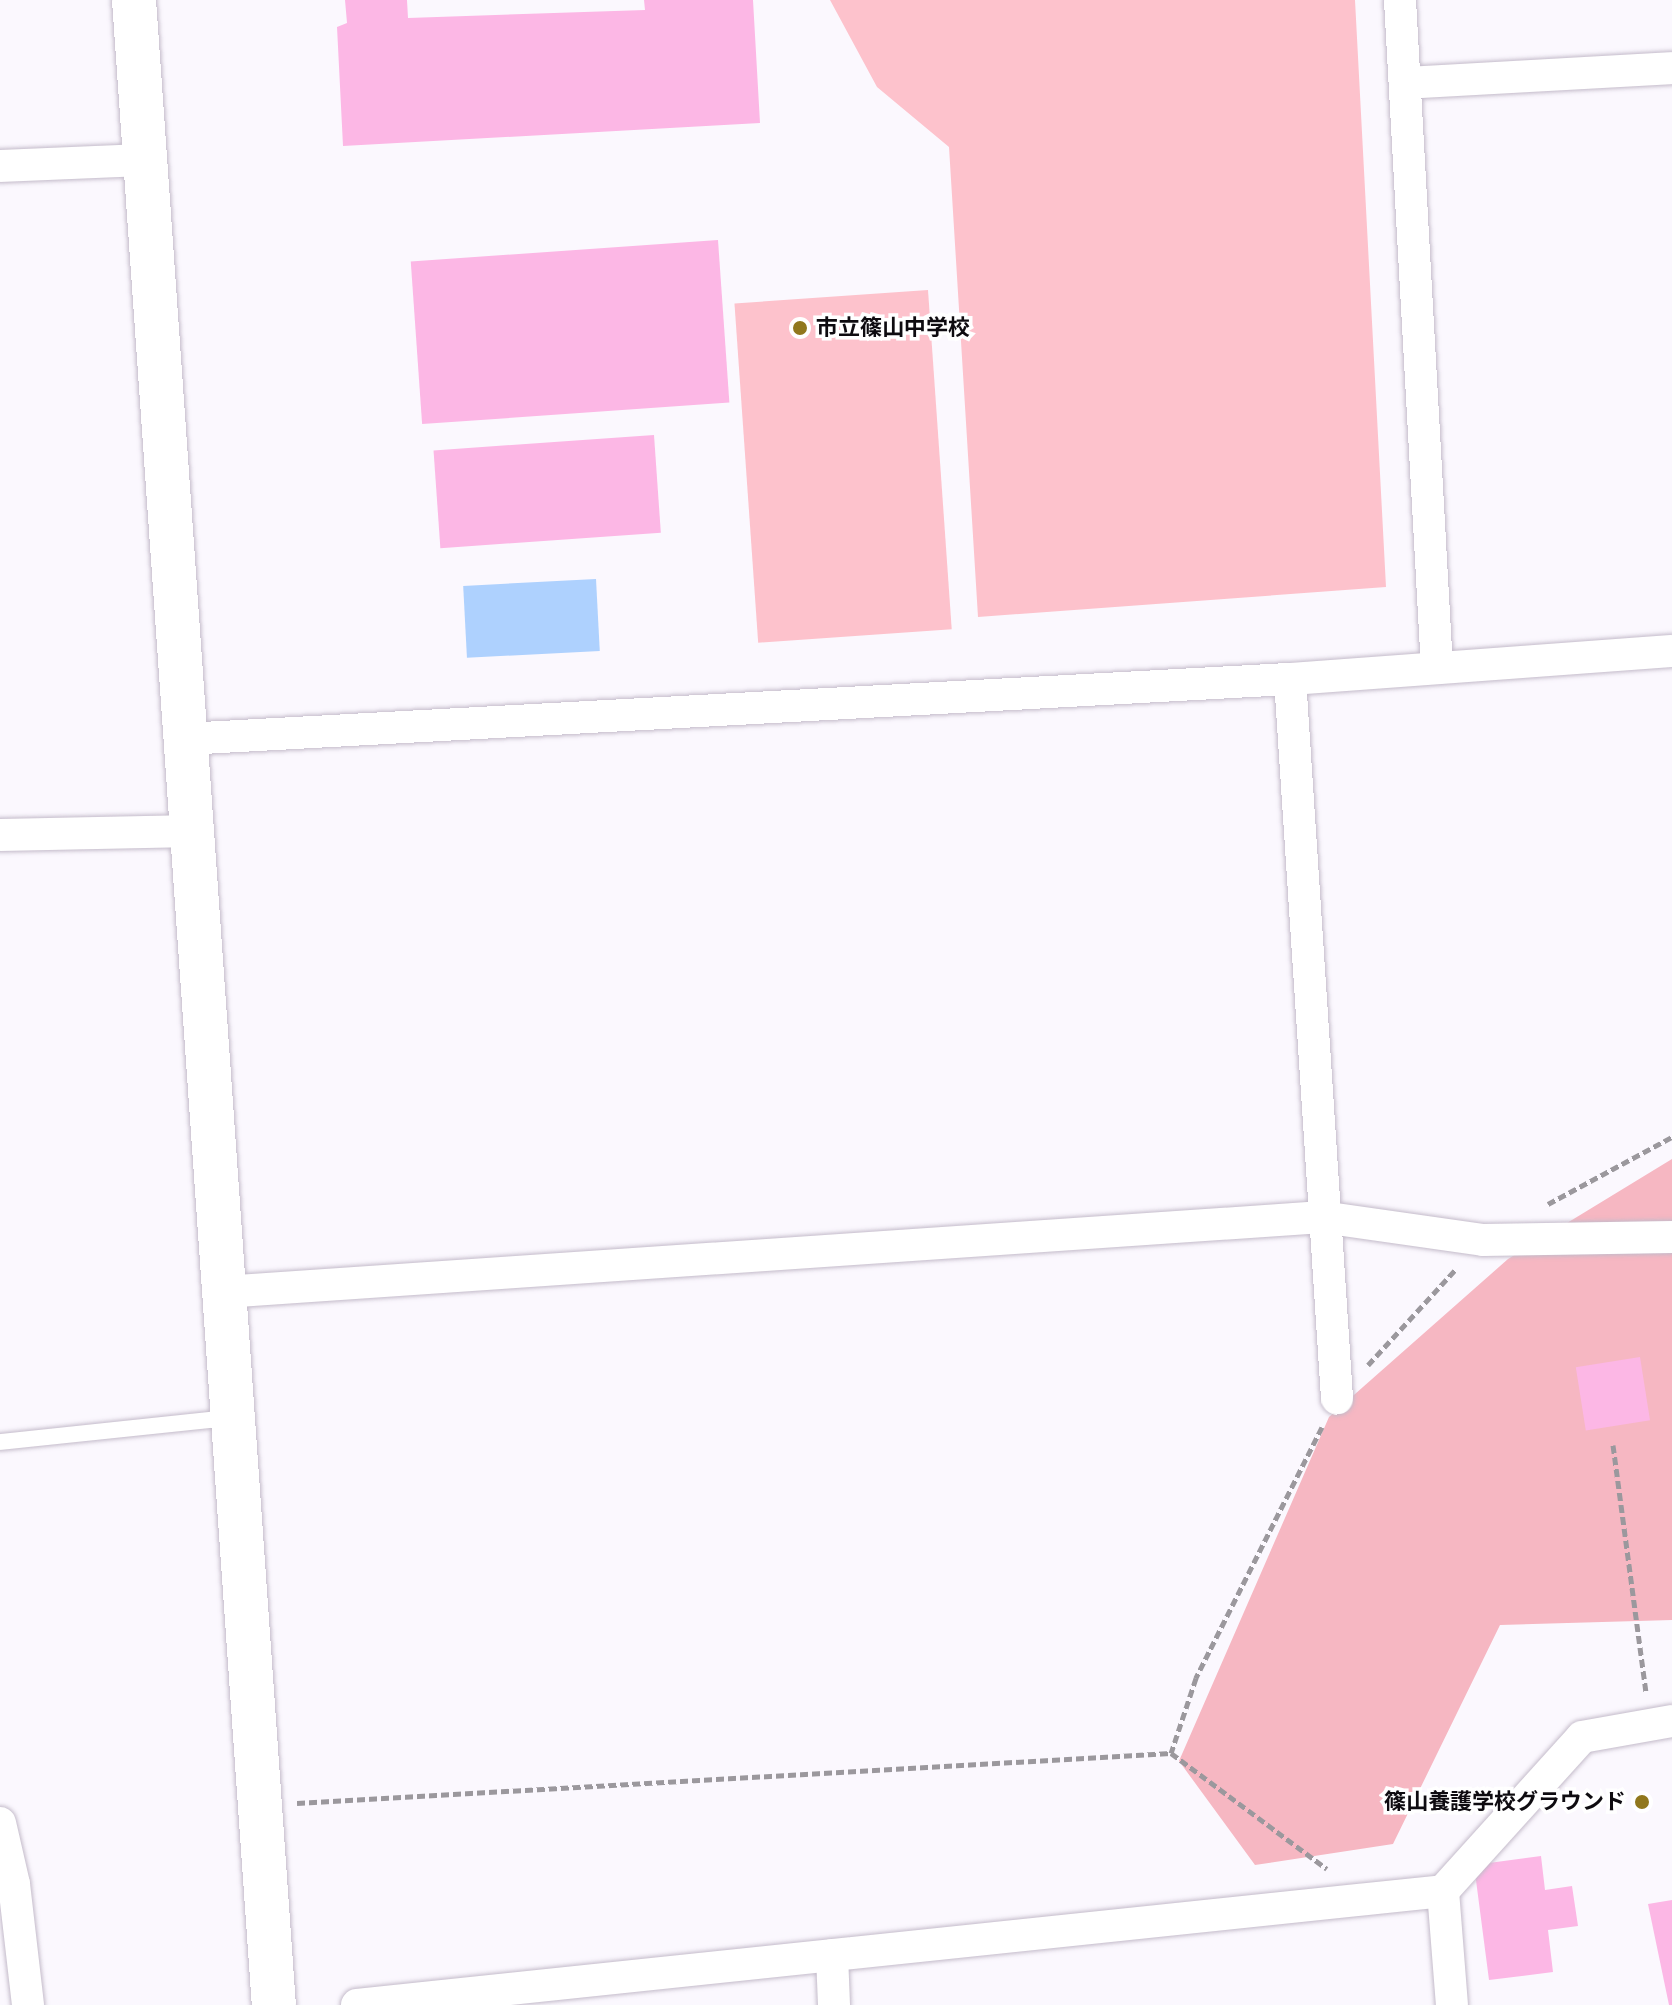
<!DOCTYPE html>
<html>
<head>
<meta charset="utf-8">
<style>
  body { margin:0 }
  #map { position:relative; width:1672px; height:2005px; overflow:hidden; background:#fbf8fe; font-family:Montserrat,"Noto Sans JP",sans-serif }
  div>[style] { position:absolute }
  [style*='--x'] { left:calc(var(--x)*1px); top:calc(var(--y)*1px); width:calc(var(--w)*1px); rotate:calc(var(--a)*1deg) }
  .green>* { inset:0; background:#fdc2cc; transform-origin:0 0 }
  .forest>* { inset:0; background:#f6b7c2 }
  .water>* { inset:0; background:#aed1fe; transform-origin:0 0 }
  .building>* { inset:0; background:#fcb7e5; transform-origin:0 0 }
  .path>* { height:5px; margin-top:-2.5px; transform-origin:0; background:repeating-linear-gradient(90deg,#9b989d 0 8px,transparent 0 12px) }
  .roads { filter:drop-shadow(0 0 2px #c4bbca) drop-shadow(0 0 2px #c4bbca) }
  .lane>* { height:16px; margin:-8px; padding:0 8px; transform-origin:8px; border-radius:8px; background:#fff }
  .street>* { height:32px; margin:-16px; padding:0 16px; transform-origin:16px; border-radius:16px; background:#fff }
  .secondary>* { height:44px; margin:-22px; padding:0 22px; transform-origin:22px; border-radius:22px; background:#fff }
  .dots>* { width:22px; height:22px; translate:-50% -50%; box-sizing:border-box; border:4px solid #fff; border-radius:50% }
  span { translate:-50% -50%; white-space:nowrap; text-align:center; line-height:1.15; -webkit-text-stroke:7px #fff; paint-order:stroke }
  .poi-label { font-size:22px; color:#0e0b10; font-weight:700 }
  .left { translate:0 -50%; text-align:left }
  .right { translate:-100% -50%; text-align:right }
</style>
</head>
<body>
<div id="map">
  <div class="green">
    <div style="clip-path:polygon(830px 0,1355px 0,1386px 587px,978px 617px,949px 147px,877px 87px)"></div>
    <div style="left:928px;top:290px;width:340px;height:194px;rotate:86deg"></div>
  </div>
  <div class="forest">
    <div style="clip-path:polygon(1672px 1159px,1672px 1620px,1500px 1625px,1393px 1844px,1255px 1865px,1179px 1761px,1329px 1417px,1508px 1259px)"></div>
  </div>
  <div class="water">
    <div style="left:596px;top:579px;width:72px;height:133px;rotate:87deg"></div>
  </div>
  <div class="building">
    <div style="clip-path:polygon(345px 0,407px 0,408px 18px,645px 10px,644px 0,753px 0,760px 123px,343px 146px,337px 27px,347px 23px)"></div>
    <div style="left:718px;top:240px;width:163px;height:308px;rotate:86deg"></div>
    <div style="left:654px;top:435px;width:98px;height:221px;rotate:86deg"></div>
    <div style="left:1640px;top:1357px;width:64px;height:65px;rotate:81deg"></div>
    <div style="clip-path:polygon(1541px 1856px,1545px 1890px,1572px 1886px,1578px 1926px,1548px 1930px,1553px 1972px,1489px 1980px,1474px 1865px)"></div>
    <div style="clip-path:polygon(1672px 1900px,1672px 2005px,1669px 2005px,1648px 1904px)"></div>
  </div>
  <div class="path">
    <div style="--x:1548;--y:1204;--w:141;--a:-28.4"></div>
    <div style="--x:1368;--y:1365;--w:130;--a:-47.5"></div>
    <div style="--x:1322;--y:1427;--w:281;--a:116.7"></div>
    <div style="--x:1196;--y:1678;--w:79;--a:108.4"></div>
    <div style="--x:1171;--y:1753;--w:194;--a:36.6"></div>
    <div style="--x:1613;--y:1445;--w:249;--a:82.4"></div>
    <div style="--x:297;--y:1803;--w:875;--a:-3.27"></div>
  </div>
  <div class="roads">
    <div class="lane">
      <div style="--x:0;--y:1442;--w:231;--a:-6"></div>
    </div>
    <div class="street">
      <div style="--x:1400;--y:0;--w:669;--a:86.83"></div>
      <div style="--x:1405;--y:83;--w:267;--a:-3.2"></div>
      <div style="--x:0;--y:166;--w:145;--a:-2.4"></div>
      <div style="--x:1290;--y:679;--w:721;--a:86.26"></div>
      <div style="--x:184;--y:739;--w:1108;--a:-3.11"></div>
      <div style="--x:1290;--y:679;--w:383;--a:-4.2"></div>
      <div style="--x:0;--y:835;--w:190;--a:-1.2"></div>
      <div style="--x:223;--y:1292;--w:1102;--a:-3.9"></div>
      <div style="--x:1322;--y:1217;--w:163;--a:8.1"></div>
      <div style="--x:1483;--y:1240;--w:189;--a:-0.9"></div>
      <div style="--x:0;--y:1823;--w:63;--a:77.1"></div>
      <div style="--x:14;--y:1884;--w:122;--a:83.4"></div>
      <div style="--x:1443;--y:1891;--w:207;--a:-47.9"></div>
      <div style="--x:1582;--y:1737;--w:91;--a:-10.1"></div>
      <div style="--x:832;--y:1955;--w:50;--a:87.7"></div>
      <div style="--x:357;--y:2005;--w:1092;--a:-5.99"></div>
      <div style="--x:1443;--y:1891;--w:114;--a:85.5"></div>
    </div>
    <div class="secondary">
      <div style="--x:134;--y:0;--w:2010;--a:86.01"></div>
    </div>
  </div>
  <div class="dots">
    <div style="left:800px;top:328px;background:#91771d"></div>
    <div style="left:1642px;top:1802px;background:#91771d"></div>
  </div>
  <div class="poi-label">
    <span class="left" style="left:816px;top:328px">市立篠山中学校</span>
    <span class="right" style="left:1626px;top:1802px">篠山養護学校グラウンド</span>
  </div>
</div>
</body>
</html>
